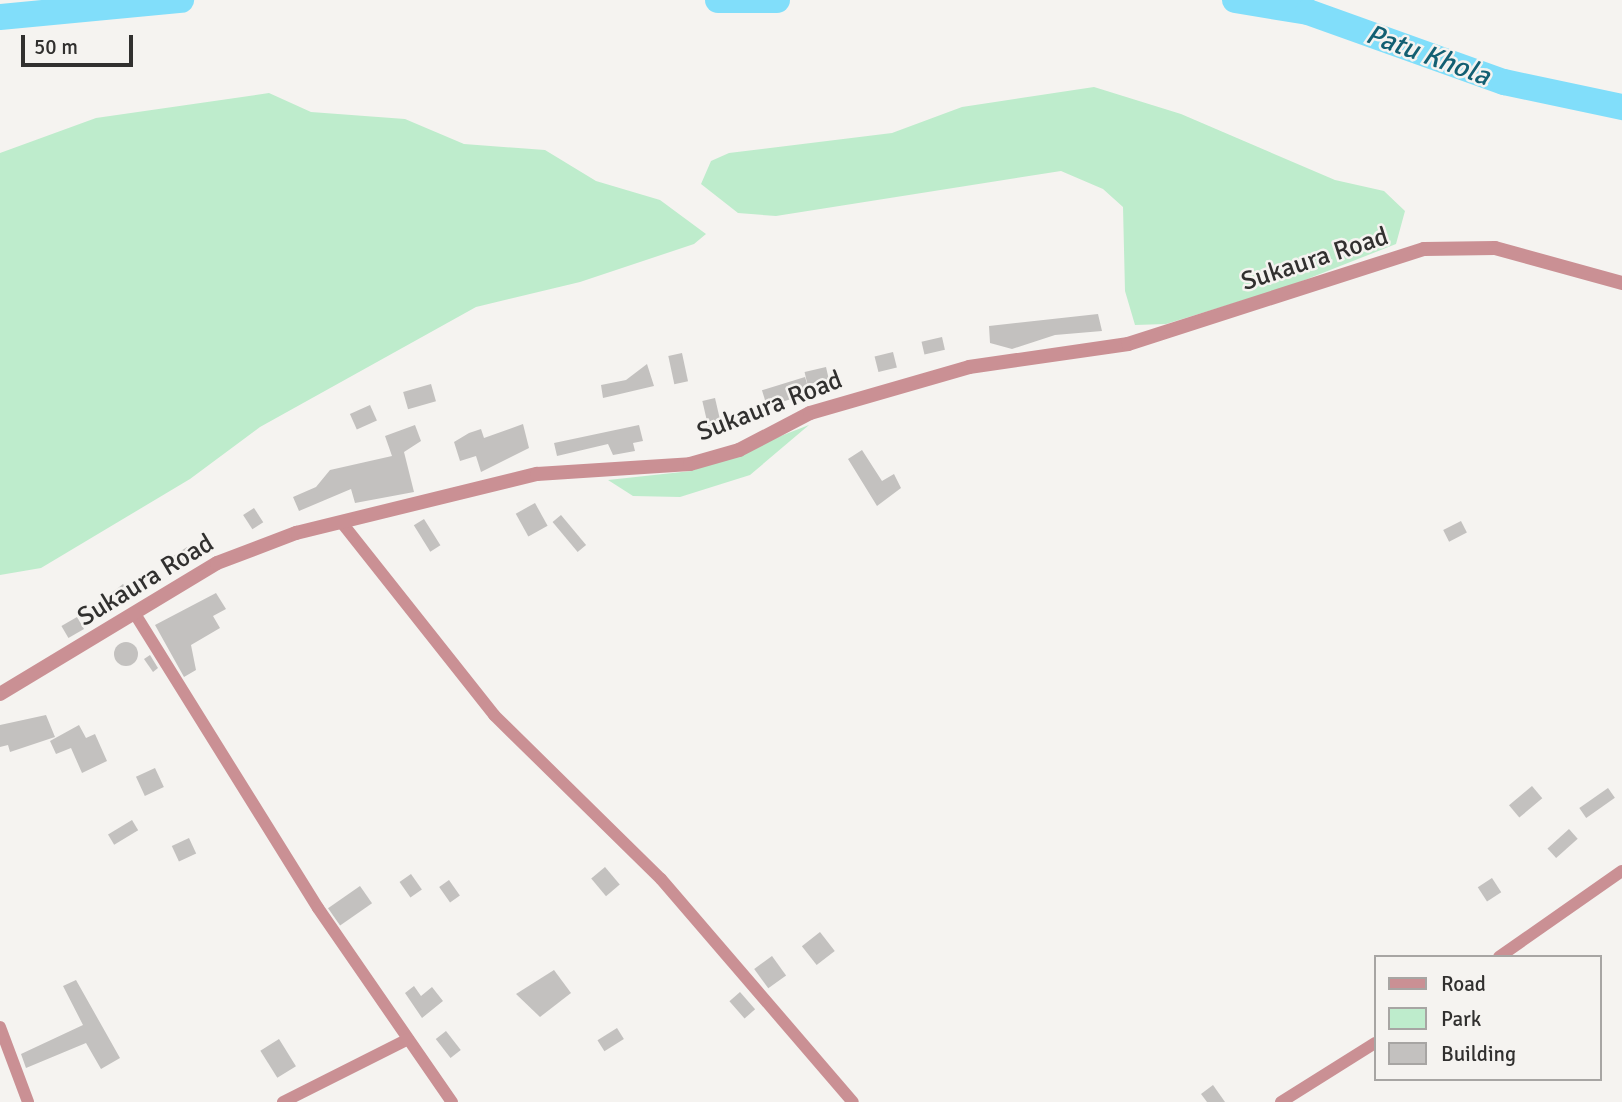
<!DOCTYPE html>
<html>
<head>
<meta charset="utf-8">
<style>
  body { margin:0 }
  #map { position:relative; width:1622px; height:1102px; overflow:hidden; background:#f5f3f0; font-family:Signika,sans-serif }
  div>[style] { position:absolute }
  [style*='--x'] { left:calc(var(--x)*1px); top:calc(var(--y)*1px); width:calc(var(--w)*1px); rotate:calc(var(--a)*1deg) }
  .green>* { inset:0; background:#beeccc }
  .river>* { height:26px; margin:-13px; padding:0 13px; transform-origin:13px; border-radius:13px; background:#81defa }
  .building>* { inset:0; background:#c3c1bf; transform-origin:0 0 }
  .round { border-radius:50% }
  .minor>* { height:12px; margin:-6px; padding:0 6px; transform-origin:6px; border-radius:6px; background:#ca9094 }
  .tertiary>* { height:14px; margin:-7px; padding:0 7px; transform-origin:7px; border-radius:7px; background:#ca9094 }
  span { translate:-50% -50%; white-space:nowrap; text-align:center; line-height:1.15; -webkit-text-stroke:5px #f5f3f0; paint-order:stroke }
  .street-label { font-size:26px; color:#31302f }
  .water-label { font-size:28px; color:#125f72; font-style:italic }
  .legend { position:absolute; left:1374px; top:955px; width:228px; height:126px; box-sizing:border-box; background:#f5f3f0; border:2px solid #a7a5a3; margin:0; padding:9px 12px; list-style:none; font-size:21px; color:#31302f }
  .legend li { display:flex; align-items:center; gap:14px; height:35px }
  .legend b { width:35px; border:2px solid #a7a5a3 }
  .scale { position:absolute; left:21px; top:35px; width:112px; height:32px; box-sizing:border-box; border:4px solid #31302f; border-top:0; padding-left:9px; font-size:21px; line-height:24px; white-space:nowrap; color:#31302f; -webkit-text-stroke:5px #f5f3f0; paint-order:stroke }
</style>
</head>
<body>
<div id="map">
  <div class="green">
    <div style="clip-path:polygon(1094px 87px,1181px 114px,1335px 180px,1384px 191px,1405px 211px,1396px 244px,1287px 287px,1166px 324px,1135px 325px,1125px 291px,1123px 207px,1103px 189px,1061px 171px,776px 216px,738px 213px,701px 184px,711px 161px,729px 153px,892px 133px,962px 107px)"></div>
    <div style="clip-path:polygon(269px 93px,311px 112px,405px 119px,464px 144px,545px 150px,596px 181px,660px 200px,706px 234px,694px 244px,580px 282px,476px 307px,260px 427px,190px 479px,41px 568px,0 575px,0 153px,96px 118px)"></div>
    <div style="clip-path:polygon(809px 425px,750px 475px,680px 497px,633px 496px,608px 480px,691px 471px)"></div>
  </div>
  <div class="river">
    <div style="--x:718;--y:0;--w:59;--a:0"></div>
    <div style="--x:1235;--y:0;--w:74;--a:9.3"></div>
    <div style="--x:1308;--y:12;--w:208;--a:19.7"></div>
    <div style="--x:1504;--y:82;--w:121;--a:12"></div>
    <div style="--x:0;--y:17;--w:182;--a:-5.4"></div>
  </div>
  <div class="building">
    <div style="clip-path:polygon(1098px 314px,1102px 331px,1055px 335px,1012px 349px,990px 343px,989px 326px)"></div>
    <div style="left:942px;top:337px;width:13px;height:21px;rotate:77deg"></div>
    <div style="left:893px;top:352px;width:16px;height:19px;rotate:76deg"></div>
    <div style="left:682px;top:353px;width:29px;height:14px;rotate:78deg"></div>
    <div style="clip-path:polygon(647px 364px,654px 386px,603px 398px,601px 385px,626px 380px)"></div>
    <div style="left:826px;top:367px;width:13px;height:22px;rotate:77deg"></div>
    <div style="left:805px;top:377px;width:17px;height:45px;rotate:73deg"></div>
    <div style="left:431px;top:384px;width:18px;height:29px;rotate:74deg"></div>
    <div style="left:715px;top:398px;width:26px;height:13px;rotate:77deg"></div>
    <div style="left:370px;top:405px;width:17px;height:22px;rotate:66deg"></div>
    <div style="clip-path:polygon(523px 424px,529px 448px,481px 472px,476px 456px,460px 461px,454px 442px,469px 433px,481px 429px,484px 438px)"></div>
    <div style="clip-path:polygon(415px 425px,421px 441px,404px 452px,414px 492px,355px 503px,351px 489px,299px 511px,293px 497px,316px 487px,330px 470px,392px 456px,385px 436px)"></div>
    <div style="clip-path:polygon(639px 425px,643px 441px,633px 443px,635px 451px,613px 455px,608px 444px,557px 456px,554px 443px)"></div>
    <div style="clip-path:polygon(862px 450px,882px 481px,894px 474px,901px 488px,877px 506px,848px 459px)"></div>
    <div style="left:535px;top:503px;width:26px;height:22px;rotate:61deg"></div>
    <div style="left:254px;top:508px;width:17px;height:13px;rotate:57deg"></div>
    <div style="left:561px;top:515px;width:39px;height:11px;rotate:50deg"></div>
    <div style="left:424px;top:519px;width:31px;height:12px;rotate:58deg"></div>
    <div style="left:1461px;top:521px;width:13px;height:20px;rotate:63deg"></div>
    <div style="left:187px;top:547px;width:14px;height:18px;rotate:56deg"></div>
    <div style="left:123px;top:584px;width:14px;height:14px;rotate:51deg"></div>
    <div style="clip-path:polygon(216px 593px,226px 609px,213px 616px,220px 628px,191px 645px,196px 670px,184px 677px,155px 625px)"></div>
    <div style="left:77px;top:617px;width:14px;height:18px;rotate:60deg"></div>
    <div class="round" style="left:114px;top:642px;width:24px;height:24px"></div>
    <div style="clip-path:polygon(150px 655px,158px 668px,153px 672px,144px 659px)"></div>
    <div style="clip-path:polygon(46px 715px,55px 737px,10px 752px,8px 745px,0 747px,0 725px)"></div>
    <div style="clip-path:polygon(79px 725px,86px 738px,95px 734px,107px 761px,82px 773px,71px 748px,56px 754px,50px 741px)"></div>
    <div style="left:155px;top:768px;width:21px;height:21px;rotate:65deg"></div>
    <div style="left:1532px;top:786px;width:16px;height:30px;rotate:50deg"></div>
    <div style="left:1608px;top:788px;width:12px;height:35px;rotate:55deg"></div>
    <div style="left:132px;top:820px;width:12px;height:28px;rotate:59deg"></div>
    <div style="left:1569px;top:829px;width:13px;height:29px;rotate:48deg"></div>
    <div style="left:189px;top:838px;width:17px;height:19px;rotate:65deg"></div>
    <div style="left:605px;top:867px;width:23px;height:18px;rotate:50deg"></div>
    <div style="left:411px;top:874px;width:19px;height:14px;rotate:55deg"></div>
    <div style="left:1492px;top:878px;width:17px;height:17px;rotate:57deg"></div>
    <div style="left:449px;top:880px;width:19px;height:12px;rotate:55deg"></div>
    <div style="left:360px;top:886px;width:21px;height:39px;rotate:55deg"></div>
    <div style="left:820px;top:932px;width:24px;height:23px;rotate:52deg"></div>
    <div style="left:772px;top:956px;width:24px;height:22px;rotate:54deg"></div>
    <div style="clip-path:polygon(554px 970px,571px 993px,540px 1017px,516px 994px)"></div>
    <div style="clip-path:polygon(76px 980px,120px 1058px,101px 1069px,86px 1043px,26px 1068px,21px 1054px,83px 1025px,63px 986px)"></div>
    <div style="clip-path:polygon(414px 986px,421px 996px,432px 987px,443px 1001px,422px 1018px,405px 993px)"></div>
    <div style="left:740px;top:992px;width:23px;height:14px;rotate:49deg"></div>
    <div style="left:617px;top:1028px;width:13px;height:23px;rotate:58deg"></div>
    <div style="left:446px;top:1031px;width:24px;height:13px;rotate:52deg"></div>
    <div style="left:279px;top:1039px;width:32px;height:22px;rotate:58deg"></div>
    <div style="clip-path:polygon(1213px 1085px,1225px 1102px,1207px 1102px,1201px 1094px)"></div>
  </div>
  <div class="minor">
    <div style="--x:342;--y:523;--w:245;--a:51.6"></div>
    <div style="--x:494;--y:715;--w:234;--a:44.5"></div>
    <div style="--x:661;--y:879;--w:294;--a:49.3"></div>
    <div style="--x:135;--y:614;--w:346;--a:58.1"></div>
    <div style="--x:318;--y:908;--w:236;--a:55.4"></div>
    <div style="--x:1499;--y:957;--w:150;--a:-35"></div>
    <div style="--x:0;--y:1027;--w:80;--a:69.5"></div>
    <div style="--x:283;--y:1102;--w:140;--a:-26.7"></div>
    <div style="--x:1281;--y:1102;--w:111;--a:-32.1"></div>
  </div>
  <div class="tertiary">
    <div style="--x:0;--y:694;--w:253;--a:-31.1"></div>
    <div style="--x:217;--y:563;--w:85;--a:-20.8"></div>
    <div style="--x:296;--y:533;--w:248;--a:-13.8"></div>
    <div style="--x:537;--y:474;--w:153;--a:-3.7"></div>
    <div style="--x:690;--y:464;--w:51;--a:-15.9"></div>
    <div style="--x:739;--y:450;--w:80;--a:-27.5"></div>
    <div style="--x:810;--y:413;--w:166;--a:-16.1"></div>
    <div style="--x:969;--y:367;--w:161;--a:-8.2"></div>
    <div style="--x:1128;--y:344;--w:311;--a:-17.8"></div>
    <div style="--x:1424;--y:249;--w:71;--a:-0.8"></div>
    <div style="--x:1495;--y:248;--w:132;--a:15.4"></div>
  </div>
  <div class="street-label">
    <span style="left:1315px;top:260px;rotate:-18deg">Sukaura Road</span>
    <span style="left:770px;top:407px;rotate:-21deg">Sukaura Road</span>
    <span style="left:146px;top:581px;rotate:-31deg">Sukaura Road</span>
  </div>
  <div class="water-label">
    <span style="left:1428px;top:55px;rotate:20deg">Patu Khola</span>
  </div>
  <ul class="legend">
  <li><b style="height:9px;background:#ca9094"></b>Road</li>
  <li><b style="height:19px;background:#beeccc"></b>Park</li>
  <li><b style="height:19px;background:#c3c1bf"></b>Building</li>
  </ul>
  <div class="scale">50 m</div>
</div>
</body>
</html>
